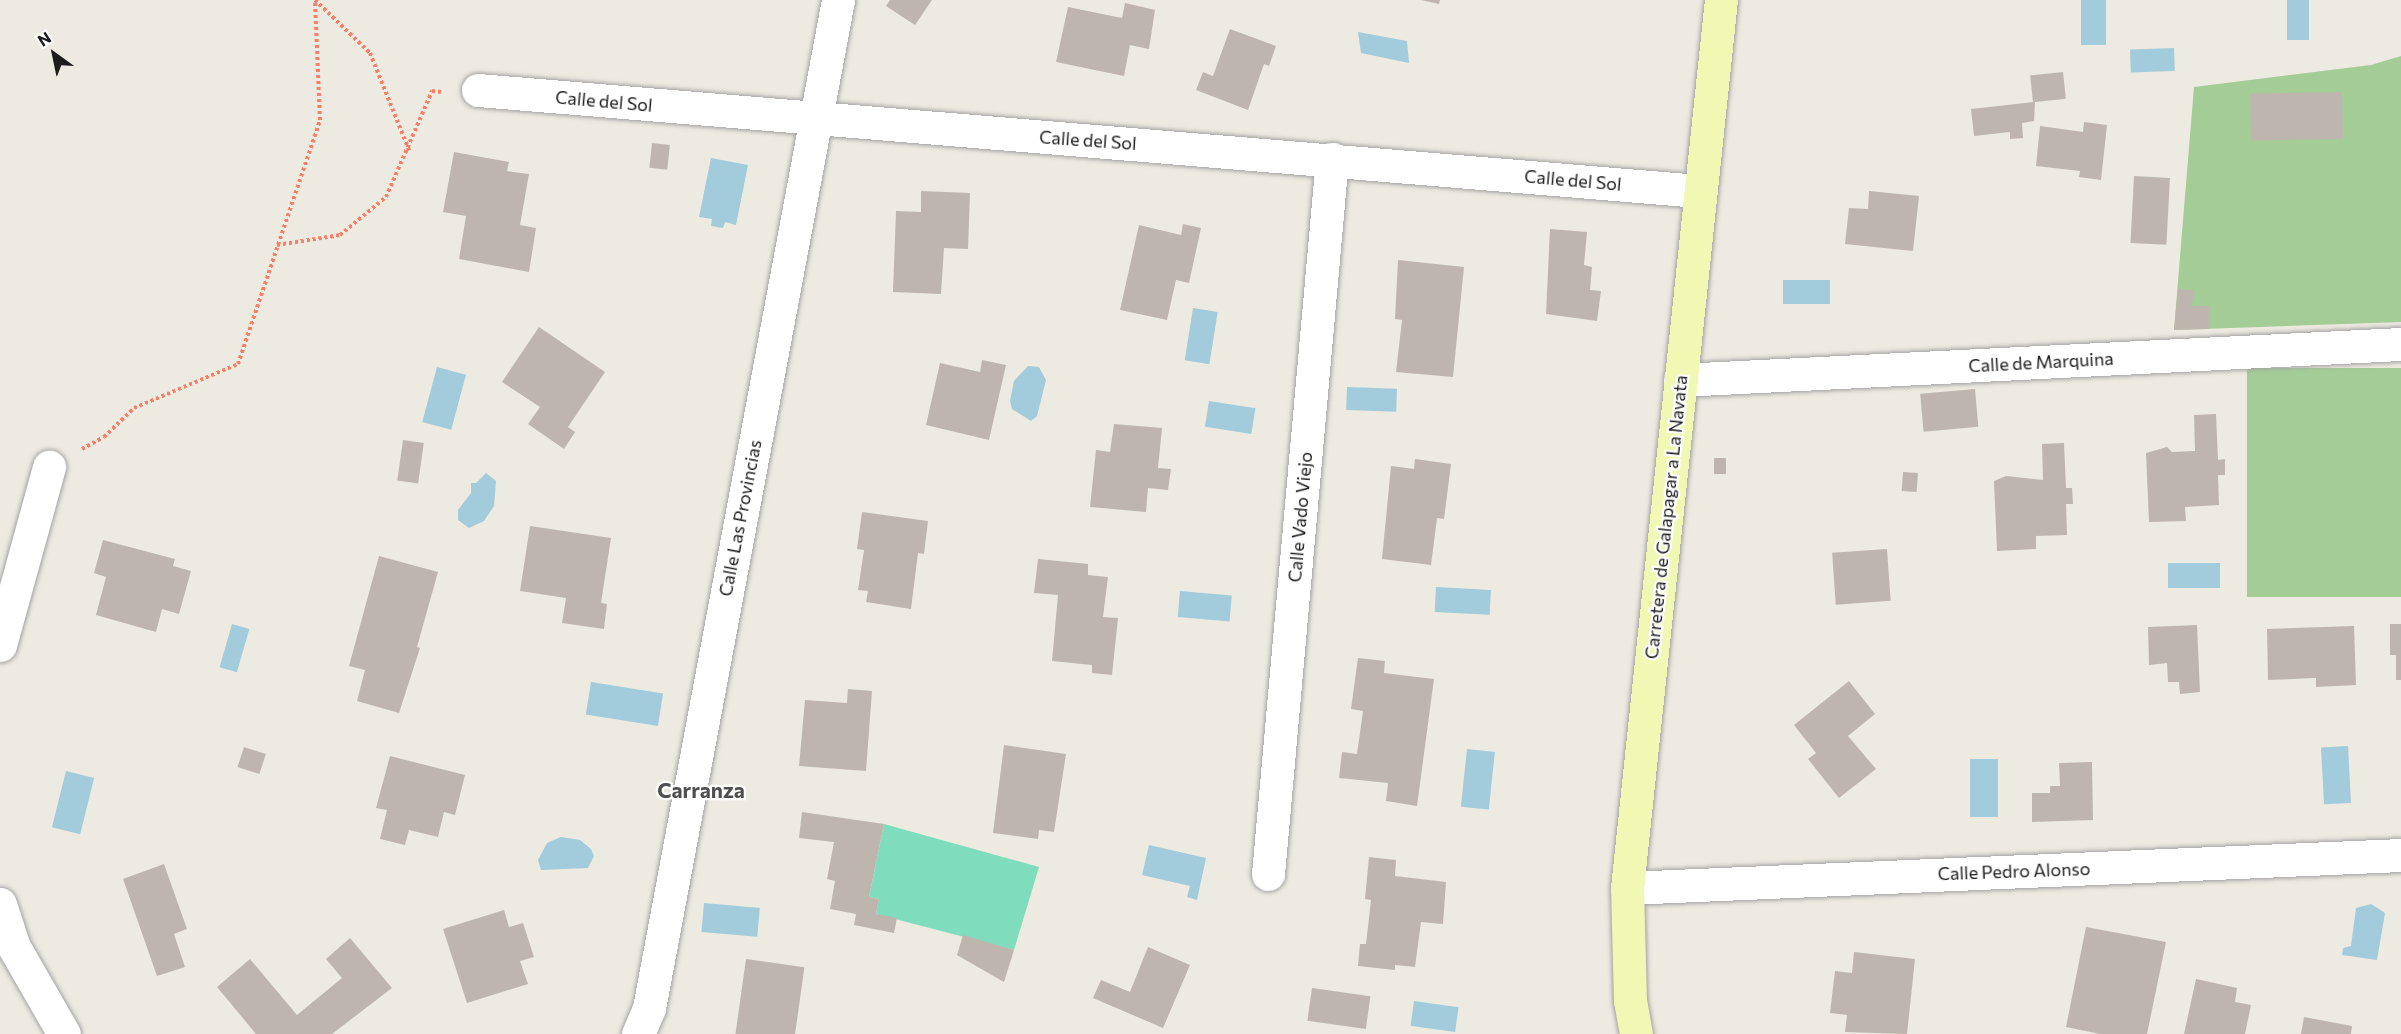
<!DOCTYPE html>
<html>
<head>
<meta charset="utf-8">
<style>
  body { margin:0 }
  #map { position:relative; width:2401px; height:1034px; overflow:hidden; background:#edeae1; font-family:Commissioner,sans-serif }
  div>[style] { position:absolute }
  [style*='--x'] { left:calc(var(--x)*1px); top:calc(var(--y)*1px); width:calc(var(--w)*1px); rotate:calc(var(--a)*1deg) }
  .forest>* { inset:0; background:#a3cc96; transform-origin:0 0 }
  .pitch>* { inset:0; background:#7fdcbd }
  .water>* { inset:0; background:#a2cbdb; transform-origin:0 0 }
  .building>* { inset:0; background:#beb6ae; transform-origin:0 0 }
  .path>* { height:4px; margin-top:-2px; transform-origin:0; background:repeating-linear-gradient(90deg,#f77f68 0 3px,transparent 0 6px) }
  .roads { filter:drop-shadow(0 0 2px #a3a3a3) drop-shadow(0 0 2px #a3a3a3) }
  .street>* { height:33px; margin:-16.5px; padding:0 16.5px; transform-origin:16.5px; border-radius:16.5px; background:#fff }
  .secondary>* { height:33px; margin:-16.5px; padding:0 16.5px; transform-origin:16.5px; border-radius:16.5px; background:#f1f8b4 }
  span { translate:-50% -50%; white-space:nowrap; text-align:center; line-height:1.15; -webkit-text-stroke:4.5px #fff; paint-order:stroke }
  .street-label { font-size:18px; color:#1c1c1c }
  .quarter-label { font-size:21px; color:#4f4f4f; font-weight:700 }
  .north { position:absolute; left:24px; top:24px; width:60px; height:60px; -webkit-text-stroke:4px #fff; paint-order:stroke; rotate:327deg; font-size:16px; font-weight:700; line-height:24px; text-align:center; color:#1c1c1c }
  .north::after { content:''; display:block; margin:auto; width:21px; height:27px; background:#1c1c1c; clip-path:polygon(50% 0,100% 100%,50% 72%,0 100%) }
</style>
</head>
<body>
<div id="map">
  <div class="forest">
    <div style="clip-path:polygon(2401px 56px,2401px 322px,2174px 330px,2194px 87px,2371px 65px)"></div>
    <div style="left:2401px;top:368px;width:229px;height:154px;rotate:90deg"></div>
  </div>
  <div class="pitch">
    <div style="clip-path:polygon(884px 824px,1039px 867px,1014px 950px,876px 914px,879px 899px,869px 897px)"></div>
  </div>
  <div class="water">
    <div style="left:2081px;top:0;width:25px;height:45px"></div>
    <div style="left:2287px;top:0;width:22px;height:40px"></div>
    <div style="clip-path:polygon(1358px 32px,1407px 41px,1409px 63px,1361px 53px)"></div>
    <div style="left:2174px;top:48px;width:23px;height:44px;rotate:88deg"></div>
    <div style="clip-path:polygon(711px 158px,748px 165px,736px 225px,725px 222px,723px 228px,711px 226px,712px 219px,699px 217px)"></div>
    <div style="left:1783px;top:280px;width:47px;height:24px"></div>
    <div style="left:1193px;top:308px;width:25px;height:53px;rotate:9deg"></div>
    <div style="clip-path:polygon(1028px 366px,1039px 367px,1046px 380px,1037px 416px,1031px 421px,1012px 409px,1010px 401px,1014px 381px)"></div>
    <div style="left:437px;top:367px;width:30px;height:57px;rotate:15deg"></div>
    <div style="left:1347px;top:387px;width:50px;height:23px;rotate:2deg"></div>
    <div style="left:1209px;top:401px;width:47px;height:26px;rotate:9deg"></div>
    <div style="clip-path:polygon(486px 473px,496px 481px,494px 506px,484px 521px,469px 528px,458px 520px,458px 510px,471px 493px,471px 483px,476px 483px)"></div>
    <div style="left:2220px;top:563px;width:25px;height:52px;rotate:90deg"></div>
    <div style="left:1436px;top:587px;width:55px;height:25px;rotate:3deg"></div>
    <div style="left:1180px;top:591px;width:52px;height:26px;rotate:5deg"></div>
    <div style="left:232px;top:624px;width:18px;height:45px;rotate:16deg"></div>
    <div style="left:591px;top:682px;width:73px;height:33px;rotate:9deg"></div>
    <div style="left:2348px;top:746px;width:57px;height:27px;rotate:87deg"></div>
    <div style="left:1467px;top:749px;width:28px;height:58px;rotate:6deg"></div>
    <div style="left:1970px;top:759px;width:28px;height:58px"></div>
    <div style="left:66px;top:771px;width:29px;height:58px;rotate:14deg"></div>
    <div style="clip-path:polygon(561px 837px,580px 840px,591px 849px,594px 856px,588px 868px,541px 870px,538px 860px,547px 843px)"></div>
    <div style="clip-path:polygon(1149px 845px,1206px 858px,1197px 900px,1187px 897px,1190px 886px,1142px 875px)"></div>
    <div style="left:704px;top:903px;width:56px;height:29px;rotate:5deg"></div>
    <div style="clip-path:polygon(2371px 904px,2385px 913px,2377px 960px,2342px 955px,2343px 948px,2351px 946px,2356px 908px)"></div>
    <div style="left:1414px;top:1001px;width:45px;height:25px;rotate:8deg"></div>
  </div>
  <div class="building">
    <div style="clip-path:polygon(890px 0,932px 0,915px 25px,886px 6px)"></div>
    <div style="clip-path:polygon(1421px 0,1440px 0,1439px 4px)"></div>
    <div style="clip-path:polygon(1125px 3px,1155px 10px,1149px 49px,1130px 45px,1124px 76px,1056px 62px,1068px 7px,1122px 18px)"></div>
    <div style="clip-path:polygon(1230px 29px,1276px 46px,1269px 66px,1264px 64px,1248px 110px,1196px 90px,1203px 72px,1213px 76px)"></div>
    <div style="left:2063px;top:72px;width:27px;height:33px;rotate:84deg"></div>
    <div style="left:2342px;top:92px;width:47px;height:92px;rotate:89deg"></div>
    <div style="clip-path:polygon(2035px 102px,2034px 121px,2022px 123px,2023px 138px,2010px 139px,2010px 132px,1974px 136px,1971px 109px)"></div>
    <div style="clip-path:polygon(2084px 122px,2107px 125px,2101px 180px,2079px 177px,2080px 171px,2036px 166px,2040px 126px,2083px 132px)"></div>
    <div style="left:652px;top:143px;width:18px;height:25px;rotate:6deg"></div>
    <div style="clip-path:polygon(454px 152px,509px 162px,507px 171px,529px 174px,520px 225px,536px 228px,529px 272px,459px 259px,466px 216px,443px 212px)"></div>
    <div style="left:2134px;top:176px;width:36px;height:67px;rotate:3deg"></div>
    <div style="clip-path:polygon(921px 191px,970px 193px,968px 249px,944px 248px,941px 294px,893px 292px,896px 211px,921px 212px)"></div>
    <div style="clip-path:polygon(1869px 191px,1919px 196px,1913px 251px,1845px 244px,1849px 208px,1868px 209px)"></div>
    <div style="clip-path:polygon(1183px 224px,1201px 228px,1189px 283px,1176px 280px,1167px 320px,1120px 310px,1139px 225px,1181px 235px)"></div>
    <div style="clip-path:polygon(1550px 229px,1587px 232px,1584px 265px,1592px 267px,1590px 290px,1601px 291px,1597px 321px,1546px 314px)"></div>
    <div style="clip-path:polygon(1398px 260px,1464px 267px,1453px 377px,1396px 372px,1402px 320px,1395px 319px)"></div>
    <div style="clip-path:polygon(2178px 289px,2194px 290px,2192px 306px,2209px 306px,2209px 329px,2174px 330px)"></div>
    <div style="clip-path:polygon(539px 327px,605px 372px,568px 427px,575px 432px,564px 449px,528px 424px,540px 407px,502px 382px)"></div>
    <div style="clip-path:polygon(982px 360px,1006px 365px,989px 440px,926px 425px,940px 363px,980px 372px)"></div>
    <div style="left:1975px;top:389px;width:38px;height:55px;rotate:85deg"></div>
    <div style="clip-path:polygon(2216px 414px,2218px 460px,2225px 459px,2225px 475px,2218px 475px,2219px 505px,2185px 507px,2186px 521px,2149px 522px,2146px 453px,2167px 447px,2172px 452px,2195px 451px,2194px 415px)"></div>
    <div style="clip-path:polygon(1114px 424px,1162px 428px,1158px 468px,1171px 469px,1168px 490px,1148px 488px,1146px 512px,1090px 507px,1096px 450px,1110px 452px)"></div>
    <div style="left:403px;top:440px;width:21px;height:41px;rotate:8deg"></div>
    <div style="clip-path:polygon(2064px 443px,2066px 488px,2072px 488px,2073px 504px,2066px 504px,2067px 535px,2036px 536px,2036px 549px,1997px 551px,1994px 481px,2006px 476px,2043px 480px,2042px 444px)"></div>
    <div style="left:1714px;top:458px;width:12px;height:16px"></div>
    <div style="clip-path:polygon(1415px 459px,1451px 464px,1444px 519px,1437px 518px,1431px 565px,1382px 559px,1391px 466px,1414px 469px)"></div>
    <div style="left:1903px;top:472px;width:15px;height:19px;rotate:4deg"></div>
    <div style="clip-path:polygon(862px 512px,928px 521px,924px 554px,918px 553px,911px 609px,866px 602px,868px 591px,858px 590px,864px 550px,857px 549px)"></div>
    <div style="clip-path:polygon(530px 526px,611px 538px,601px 603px,607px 604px,604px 629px,562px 623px,566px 598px,520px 591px)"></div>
    <div style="clip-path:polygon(103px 540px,175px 559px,173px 566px,191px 571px,179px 614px,162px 609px,156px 632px,96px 615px,106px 577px,94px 573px)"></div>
    <div style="left:1887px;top:549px;width:52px;height:55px;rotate:86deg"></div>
    <div style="clip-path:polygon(379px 556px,438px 572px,417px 647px,420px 648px,399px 713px,357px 701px,365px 670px,349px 666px)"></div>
    <div style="clip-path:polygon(1038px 559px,1088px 564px,1088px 575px,1108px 577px,1103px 617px,1118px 618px,1112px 675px,1092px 673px,1092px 665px,1052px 661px,1058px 595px,1034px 593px)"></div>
    <div style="clip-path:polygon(2390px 624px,2401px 624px,2401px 680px,2396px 680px,2396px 655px,2390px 655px)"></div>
    <div style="clip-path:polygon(2197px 625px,2200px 692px,2180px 694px,2179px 682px,2168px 682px,2167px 663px,2149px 665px,2148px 627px)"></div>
    <div style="clip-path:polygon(2354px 626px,2356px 685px,2316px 687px,2316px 678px,2268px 680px,2267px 629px)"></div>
    <div style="clip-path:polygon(1358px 658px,1385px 661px,1384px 673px,1434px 679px,1417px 806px,1386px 801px,1388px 783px,1339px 778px,1342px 752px,1357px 754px,1363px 711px,1351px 709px)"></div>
    <div style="clip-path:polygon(1849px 681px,1875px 714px,1848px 736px,1876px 769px,1839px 798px,1808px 759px,1816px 753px,1794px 725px)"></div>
    <div style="clip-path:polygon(848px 689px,872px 691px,866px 771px,799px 766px,805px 700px,847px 703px)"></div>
    <div style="clip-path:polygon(1004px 745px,1066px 754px,1054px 832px,1039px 830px,1038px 839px,993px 833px)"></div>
    <div style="left:244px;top:747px;width:23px;height:21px;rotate:18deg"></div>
    <div style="clip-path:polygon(390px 756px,465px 775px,455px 815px,444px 812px,438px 837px,409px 830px,405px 845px,380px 839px,387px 810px,376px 808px)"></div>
    <div style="clip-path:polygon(2092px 762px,2093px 820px,2032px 822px,2032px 793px,2050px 793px,2050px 786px,2060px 786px,2059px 763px)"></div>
    <div style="clip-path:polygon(802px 812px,884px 824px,869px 897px,879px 899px,876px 914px,897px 918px,894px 933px,854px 925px,856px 914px,830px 909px,835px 881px,827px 879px,834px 842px,799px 838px)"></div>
    <div style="clip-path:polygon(1369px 857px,1396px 860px,1395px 876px,1446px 882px,1443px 924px,1421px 922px,1415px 967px,1395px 965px,1395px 970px,1358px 966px,1360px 944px,1366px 944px,1371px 900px,1365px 899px)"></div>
    <div style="clip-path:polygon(164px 864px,187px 929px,174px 934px,185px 967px,157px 976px,123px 879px)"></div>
    <div style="clip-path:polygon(504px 910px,509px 927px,523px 923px,534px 957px,520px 961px,528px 984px,467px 1003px,443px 929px)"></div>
    <div style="clip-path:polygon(2086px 927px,2166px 942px,2147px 1034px,2100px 1034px,2066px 1027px)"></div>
    <div style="clip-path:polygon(963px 935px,1014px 950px,1004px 982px,957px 955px)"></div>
    <div style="clip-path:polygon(350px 938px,392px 988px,332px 1034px,256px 1034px,217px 987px,250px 959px,297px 1015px,342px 978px,326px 959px)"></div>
    <div style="clip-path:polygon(1148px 947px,1190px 965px,1163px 1028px,1093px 998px,1101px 980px,1130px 992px)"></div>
    <div style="clip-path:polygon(1854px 952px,1915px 959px,1907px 1034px,1845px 1032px,1847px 1015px,1830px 1013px,1835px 971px,1852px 973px)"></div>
    <div style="left:746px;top:959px;width:59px;height:76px;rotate:8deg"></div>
    <div style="clip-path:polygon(2196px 979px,2237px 988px,2235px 1002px,2251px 1005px,2245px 1034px,2184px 1034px)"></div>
    <div style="left:1312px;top:988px;width:59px;height:33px;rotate:8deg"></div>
    <div style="clip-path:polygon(2304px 1017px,2352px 1026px,2351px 1034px,2301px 1034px)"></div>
  </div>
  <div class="path">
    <div style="--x:315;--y:0;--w:76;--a:43.9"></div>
    <div style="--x:370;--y:53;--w:105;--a:68.1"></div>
    <div style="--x:277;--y:245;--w:64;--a:-9"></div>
    <div style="--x:340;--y:235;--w:60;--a:-39.6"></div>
    <div style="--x:386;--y:197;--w:116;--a:-66.5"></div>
    <div style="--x:432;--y:91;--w:9;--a:6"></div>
    <div style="--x:82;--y:449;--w:25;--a:-29"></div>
    <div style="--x:104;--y:437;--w:42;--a:-44"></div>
    <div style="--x:134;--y:408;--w:113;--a:-22.9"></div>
    <div style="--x:238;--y:364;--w:257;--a:-71.4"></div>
    <div style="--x:320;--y:120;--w:120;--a:-92.4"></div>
  </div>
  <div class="roads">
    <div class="street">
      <div style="--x:478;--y:90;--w:1225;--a:4.73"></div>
      <div style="--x:1680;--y:380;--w:722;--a:-2.86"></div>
      <div style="--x:0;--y:645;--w:185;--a:-74.6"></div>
      <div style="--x:1268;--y:874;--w:718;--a:-84.89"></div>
      <div style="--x:1627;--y:888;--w:775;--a:-2.44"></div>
      <div style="--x:0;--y:904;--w:45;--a:72"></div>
      <div style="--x:14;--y:947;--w:100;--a:60.1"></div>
      <div style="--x:638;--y:1034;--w:28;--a:-67"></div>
      <div style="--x:649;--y:1008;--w:1026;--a:-79.38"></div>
    </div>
    <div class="secondary">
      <div style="--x:1636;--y:1034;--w:34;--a:-100"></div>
      <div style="--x:1630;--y:1001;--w:113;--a:-91.5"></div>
      <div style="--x:1627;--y:888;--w:893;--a:-83.96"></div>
    </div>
  </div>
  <div class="street-label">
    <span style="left:604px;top:101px;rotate:5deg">Calle del Sol</span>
    <span style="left:1088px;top:140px;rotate:4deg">Calle del Sol</span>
    <span style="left:1573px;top:180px;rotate:5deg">Calle del Sol</span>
    <span style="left:2041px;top:362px;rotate:-3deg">Calle de Marquina</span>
    <span style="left:1300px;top:517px;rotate:-85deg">Calle Vado Viejo</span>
    <span style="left:1666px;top:517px;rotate:-84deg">Carretera de Galapagar a La Navata</span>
    <span style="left:740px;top:518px;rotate:-79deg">Calle Las Provincias</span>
    <span style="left:2014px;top:871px;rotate:-2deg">Calle Pedro Alonso</span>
  </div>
  <div class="quarter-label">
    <span style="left:701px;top:790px">Carranza</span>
  </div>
  <div class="north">N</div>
</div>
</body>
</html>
